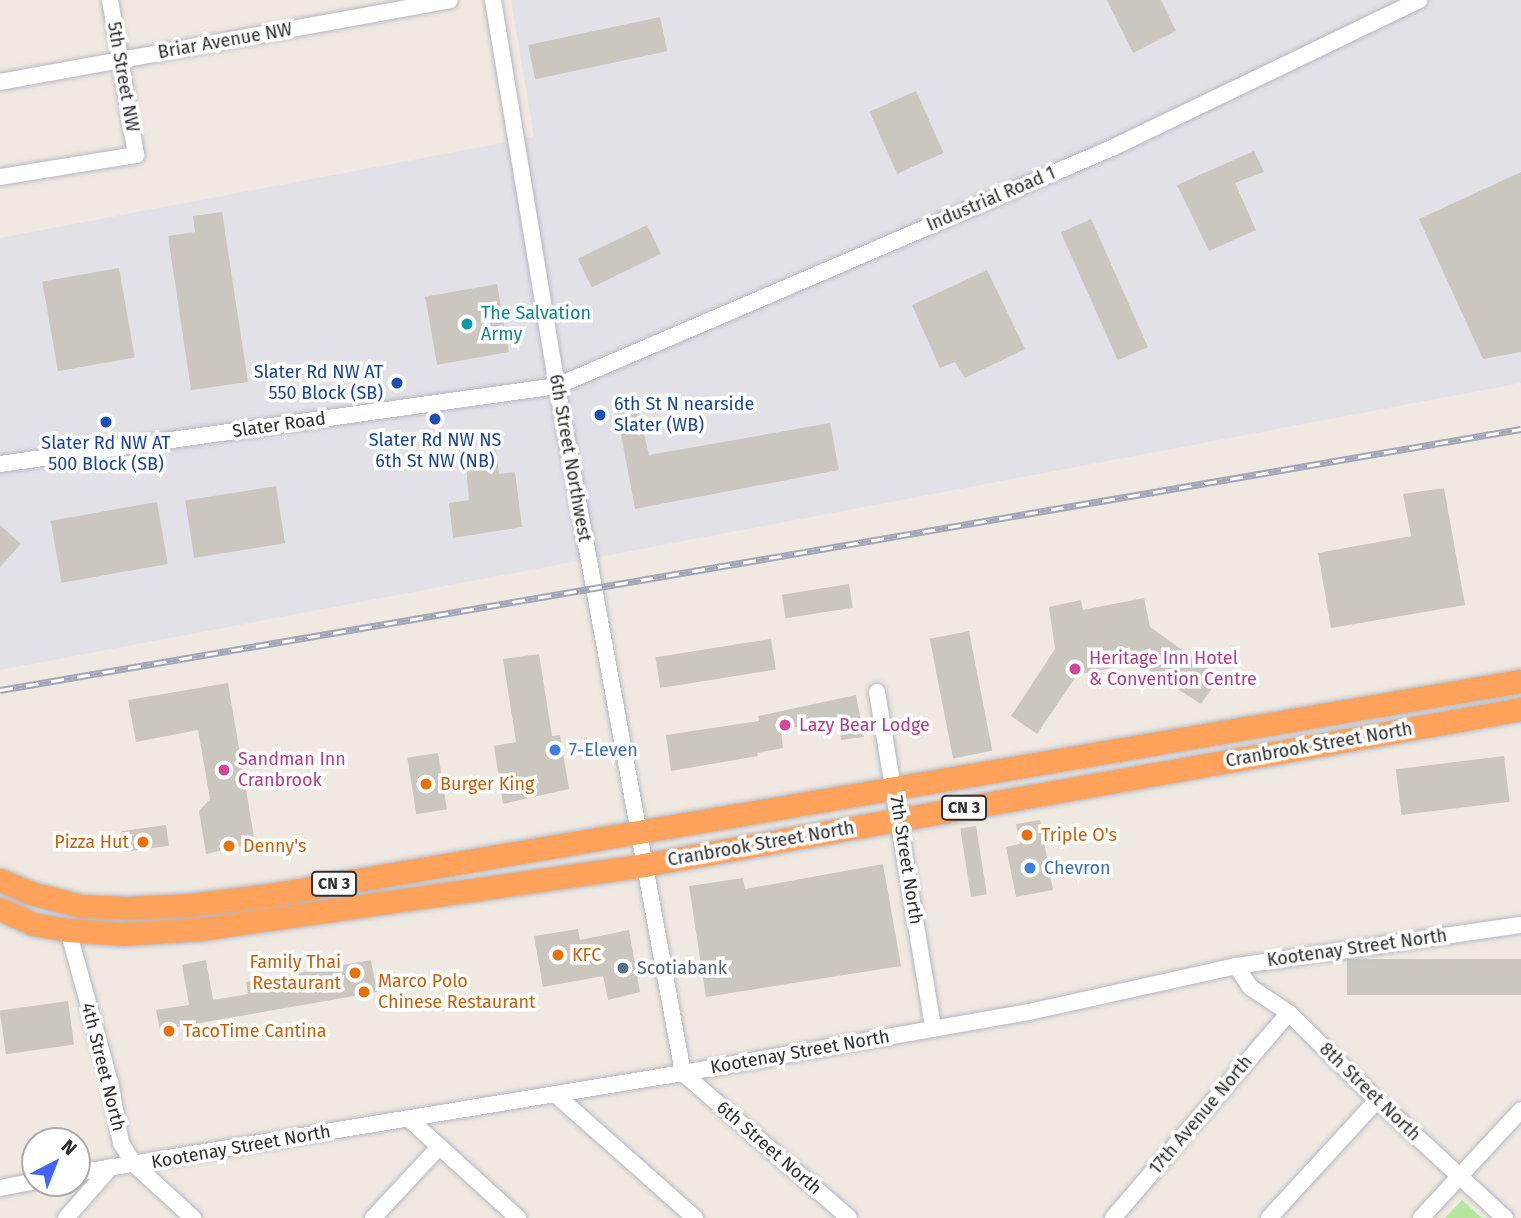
<!DOCTYPE html>
<html>
<head>
<meta charset="utf-8">
<style>
  body { margin:0 }
  #map { position:relative; width:1521px; height:1218px; overflow:hidden; background:#efe9e1; font-family:"Fira Sans",sans-serif }
  div>[style] { position:absolute }
  [style*='--x'] { left:calc(var(--x)*1px); top:calc(var(--y)*1px); width:calc(var(--w)*1px); rotate:calc(var(--a)*1deg) }
  .industrial>* { inset:0; background:#e3e1e8 }
  .green>* { inset:0; background:#b6e59e }
  .building>* { inset:0; background:#cbc7bf; transform-origin:0 0 }
  .roads { filter:drop-shadow(0 0 2px #b4b7c1) drop-shadow(0 0 2px #b4b7c1) }
  .minor>* { height:16px; margin:-8px; padding:0 8px; transform-origin:8px; border-radius:8px; background:#fff }
  .highway>* { height:23px; margin:-11.5px; padding:0 11.5px; transform-origin:11.5px; border-radius:11.5px; background:#ffa35c }
  .rail>* { height:7px; margin-top:-3.5px; transform-origin:0; background:repeating-linear-gradient(90deg,#fff 0 13px,#a3a6b8 0 26px); box-sizing:border-box; border-block:2px solid #a3a6b8 }
  .dots>* { width:19px; height:19px; translate:-50% -50%; box-sizing:border-box; border:4px solid #fff; border-radius:50% }
  span { translate:-50% -50%; white-space:nowrap; text-align:center; line-height:1.15; -webkit-text-stroke:7px #fff; paint-order:stroke }
  .shield-label span { padding:2px 5px; background:#fff; border:2px solid; border-radius:5px; -webkit-text-stroke-width:0 }
  .shield-label { font-size:16px; color:#2e2e2e; font-weight:700 }
  .street-label { font-size:18px; color:#2e2e2e }
  .culture-label { font-size:18px; color:#0d838f }
  .left { translate:0 -50%; text-align:left }
  .transit-label { font-size:18px; color:#164399 }
  .right { translate:-100% -50%; text-align:right }
  .hotel-label { font-size:18px; color:#b23c85 }
  .shop-label { font-size:18px; color:#366cbe }
  .food-label { font-size:18px; color:#c56008 }
  .service-label { font-size:18px; color:#4e5e75 }
  .north { position:absolute; left:21px; top:1127px; width:70px; height:70px; box-sizing:border-box; background:#fff; border:2px solid #ababab; border-radius:50%; rotate:42deg; font-size:19px; font-weight:700; line-height:28px; text-align:center; color:#2e2e2e }
  .north::after { content:''; display:block; margin:auto; width:24px; height:32px; background:#4264fb; clip-path:polygon(50% 0,100% 100%,50% 72%,0 100%) }
</style>
</head>
<body>
<div id="map">
  <div class="industrial">
    <div style="clip-path:polygon(511px 0,1521px 0,1521px 383px,0 670px,0 238px,534px 137px)"></div>
  </div>
  <div class="green">
    <div style="clip-path:polygon(1462px 1200px,1482px 1218px,1445px 1218px)"></div>
  </div>
  <div class="building">
    <div style="clip-path:polygon(1107px 0,1161px 0,1176px 31px,1133px 53px)"></div>
    <div style="left:660px;top:17px;width:35px;height:135px;rotate:78deg"></div>
    <div style="left:916px;top:91px;width:68px;height:51px;rotate:66deg"></div>
    <div style="clip-path:polygon(1254px 151px,1264px 172px,1235px 183px,1256px 230px,1209px 251px,1177px 185px)"></div>
    <div style="clip-path:polygon(1521px 172px,1521px 352px,1483px 359px,1419px 219px)"></div>
    <div style="clip-path:polygon(222px 212px,248px 382px,191px 390px,168px 236px,195px 232px,193px 216px)"></div>
    <div style="left:1091px;top:219px;width:140px;height:33px;rotate:66deg"></div>
    <div style="left:647px;top:225px;width:32px;height:77px;rotate:64deg"></div>
    <div style="left:119px;top:268px;width:91px;height:78px;rotate:80deg"></div>
    <div style="clip-path:polygon(987px 270px,1025px 349px,965px 378px,955px 362px,940px 368px,912px 305px)"></div>
    <div style="left:497px;top:284px;width:69px;height:73px;rotate:80deg"></div>
    <div style="clip-path:polygon(638px 407px,649px 455px,830px 423px,839px 470px,635px 509px,617px 413px)"></div>
    <div style="clip-path:polygon(496px 449px,499px 474px,515px 472px,522px 527px,453px 538px,449px 503px,469px 500px,465px 455px)"></div>
    <div style="left:276px;top:486px;width:58px;height:92px;rotate:81deg"></div>
    <div style="clip-path:polygon(1444px 488px,1465px 605px,1331px 628px,1318px 553px,1411px 536px,1403px 494px)"></div>
    <div style="left:157px;top:502px;width:63px;height:108px;rotate:80deg"></div>
    <div style="clip-path:polygon(0 525px,21px 544px,0 567px)"></div>
    <div style="left:849px;top:584px;width:24px;height:68px;rotate:81deg"></div>
    <div style="clip-path:polygon(1144px 598px,1150px 627px,1220px 677px,1201px 704px,1137px 663px,1077px 675px,1037px 734px,1011px 716px,1055px 649px,1049px 607px,1081px 600px,1083px 610px)"></div>
    <div style="left:969px;top:631px;width:122px;height:40px;rotate:79deg"></div>
    <div style="left:771px;top:639px;width:31px;height:117px;rotate:81deg"></div>
    <div style="clip-path:polygon(539px 654px,552px 736px,560px 735px,569px 789px,503px 804px,494px 746px,516px 742px,503px 659px)"></div>
    <div style="clip-path:polygon(228px 683px,255px 843px,206px 854px,199px 811px,210px 799px,198px 730px,136px 742px,128px 700px)"></div>
    <div style="clip-path:polygon(856px 695px,864px 737px,841px 740px,838px 719px,781px 730px,783px 748px,757px 753px,758px 756px,671px 771px,666px 735px,759px 721px,758px 716px)"></div>
    <div style="left:438px;top:753px;width:57px;height:31px;rotate:81deg"></div>
    <div style="left:1504px;top:756px;width:46px;height:109px;rotate:83deg"></div>
    <div style="clip-path:polygon(1040px 820px,1053px 890px,1016px 897px,1006px 847px,1020px 844px,1016px 824px)"></div>
    <div style="left:166px;top:825px;width:21px;height:45px;rotate:82deg"></div>
    <div style="left:976px;top:826px;width:69px;height:16px;rotate:81deg"></div>
    <div style="clip-path:polygon(883px 864px,901px 966px,706px 997px,689px 886px,743px 878px,745px 889px)"></div>
    <div style="clip-path:polygon(578px 929px,580px 940px,629px 930px,640px 992px,608px 1000px,603px 976px,543px 987px,534px 936px)"></div>
    <div style="left:1521px;top:959px;width:36px;height:174px;rotate:90deg"></div>
    <div style="clip-path:polygon(206px 960px,213px 1000px,248px 994px,246px 982px,371px 960px,377px 992px,160px 1030px,156px 1010px,189px 1005px,182px 965px)"></div>
    <div style="left:68px;top:1001px;width:44px;height:69px;rotate:82deg"></div>
  </div>
  <div class="roads">
    <div class="minor">
      <div style="--x:493;--y:0;--w:391;--a:80.6"></div>
      <div style="--x:557;--y:386;--w:698;--a:79.61"></div>
      <div style="--x:683;--y:1073;--w:220;--a:41.1"></div>
      <div style="--x:0;--y:82;--w:457;--a:-10.3"></div>
      <div style="--x:0;--y:177;--w:138;--a:-9.2"></div>
      <div style="--x:136;--y:155;--w:157;--a:-99.5"></div>
      <div style="--x:0;--y:464;--w:562;--a:-7.97"></div>
      <div style="--x:557;--y:386;--w:606;--a:-23.22"></div>
      <div style="--x:1114;--y:147;--w:339;--a:-25.7"></div>
      <div style="--x:877;--y:692;--w:341;--a:80.5"></div>
      <div style="--x:68;--y:930;--w:158;--a:74.6"></div>
      <div style="--x:110;--y:1082;--w:62;--a:79.8"></div>
      <div style="--x:121;--y:1143;--w:26;--a:58"></div>
      <div style="--x:135;--y:1165;--w:79;--a:42.4"></div>
      <div style="--x:1236;--y:966;--w:25;--a:56"></div>
      <div style="--x:1250;--y:987;--w:47;--a:33.7"></div>
      <div style="--x:1289;--y:1013;--w:124;--a:44.7"></div>
      <div style="--x:1377;--y:1100;--w:174;--a:42.7"></div>
      <div style="--x:555;--y:1094;--w:187;--a:41.5"></div>
      <div style="--x:408;--y:1118;--w:149;--a:42.3"></div>
      <div style="--x:77;--y:1173;--w:614;--a:-9.37"></div>
      <div style="--x:683;--y:1073;--w:351;--a:-10"></div>
      <div style="--x:1029;--y:1012;--w:212;--a:-12.5"></div>
      <div style="--x:1236;--y:966;--w:288;--a:-8.2"></div>
      <div style="--x:0;--y:1188;--w:36;--a:-11"></div>
      <div style="--x:66;--y:1218;--w:68;--a:-48.6"></div>
      <div style="--x:373;--y:1218;--w:97;--a:-47.1"></div>
      <div style="--x:1113;--y:1218;--w:270;--a:-49.4"></div>
      <div style="--x:1269;--y:1218;--w:160;--a:-47.5"></div>
      <div style="--x:1421;--y:1218;--w:147;--a:-47.2"></div>
    </div>
    <div class="highway">
      <div style="--x:0;--y:880;--w:33;--a:23"></div>
      <div style="--x:30;--y:893;--w:53;--a:14.3"></div>
      <div style="--x:81;--y:906;--w:46;--a:2.5"></div>
      <div style="--x:127;--y:908;--w:62;--a:-2.8"></div>
      <div style="--x:189;--y:905;--w:82;--a:-7"></div>
      <div style="--x:270;--y:895;--w:1269;--a:-9.71"></div>
      <div style="--x:0;--y:909;--w:36;--a:24"></div>
      <div style="--x:33;--y:924;--w:36;--a:10"></div>
      <div style="--x:68;--y:930;--w:54;--a:4.2"></div>
      <div style="--x:122;--y:934;--w:79;--a:-3.6"></div>
      <div style="--x:201;--y:929;--w:447;--a:-8.2"></div>
      <div style="--x:643;--y:865;--w:892;--a:-10.07"></div>
    </div>
  </div>
  <div class="rail">
    <div style="--x:0;--y:690;--w:1543;--a:-9.74"></div>
  </div>
  <div class="dots">
    <div style="left:467px;top:324px;background:#0f9aa8"></div>
    <div style="left:397px;top:383px;background:#1a4fb4"></div>
    <div style="left:600px;top:415px;background:#1a4fb4"></div>
    <div style="left:435px;top:419px;background:#1a4fb4"></div>
    <div style="left:106px;top:422px;background:#1a4fb4"></div>
    <div style="left:1075px;top:669px;background:#d1479c"></div>
    <div style="left:785px;top:725px;background:#d1479c"></div>
    <div style="left:555px;top:750px;background:#3f7fe0"></div>
    <div style="left:224px;top:770px;background:#d1479c"></div>
    <div style="left:426px;top:784px;background:#e8710a"></div>
    <div style="left:1027px;top:835px;background:#e8710a"></div>
    <div style="left:143px;top:842px;background:#e8710a"></div>
    <div style="left:229px;top:846px;background:#e8710a"></div>
    <div style="left:1030px;top:868px;background:#3f7fe0"></div>
    <div style="left:558px;top:955px;background:#e8710a"></div>
    <div style="left:623px;top:968px;background:#5c6f8a"></div>
    <div style="left:355px;top:973px;background:#e8710a"></div>
    <div style="left:364px;top:992px;background:#e8710a"></div>
    <div style="left:169px;top:1031px;background:#e8710a"></div>
  </div>
  <div class="shield-label">
    <span style="left:964px;top:808px">CN 3</span>
    <span style="left:334px;top:884px">CN 3</span>
  </div>
  <div class="street-label">
    <span style="left:225px;top:41px;rotate:-10deg">Briar Avenue NW</span>
    <span style="left:123px;top:77px;rotate:80deg">5th Street NW</span>
    <span style="left:991px;top:199px;rotate:-23deg">Industrial Road 1</span>
    <span style="left:279px;top:425px;rotate:-8deg">Slater Road</span>
    <span style="left:570px;top:458px;rotate:80deg">6th Street Northwest</span>
    <span style="left:1319px;top:745px;rotate:-10deg">Cranbrook Street North</span>
    <span style="left:761px;top:844px;rotate:-10deg">Cranbrook Street North</span>
    <span style="left:906px;top:860px;rotate:81deg">7th Street North</span>
    <span style="left:1357px;top:948px;rotate:-8deg">Kootenay Street North</span>
    <span style="left:800px;top:1052px;rotate:-10deg">Kootenay Street North</span>
    <span style="left:103px;top:1067px;rotate:76deg">4th Street North</span>
    <span style="left:1370px;top:1092px;rotate:44deg">8th Street North</span>
    <span style="left:1201px;top:1115px;rotate:-50deg">17th Avenue North</span>
    <span style="left:241px;top:1147px;rotate:-10deg">Kootenay Street North</span>
    <span style="left:769px;top:1148px;rotate:41deg">6th Street North</span>
  </div>
  <div class="culture-label">
    <span class="left" style="left:481px;top:324px">The Salvation<br>Army</span>
  </div>
  <div class="transit-label">
    <span class="right" style="left:383px;top:383px">Slater Rd NW AT<br>550 Block (SB)</span>
    <span class="left" style="left:614px;top:415px">6th St N nearside<br>Slater (WB)</span>
    <span style="left:435px;top:451px">Slater Rd NW NS<br>6th St NW (NB)</span>
    <span style="left:106px;top:454px">Slater Rd NW AT<br>500 Block (SB)</span>
  </div>
  <div class="hotel-label">
    <span class="left" style="left:1089px;top:669px">Heritage Inn Hotel<br>&amp; Convention Centre</span>
    <span class="left" style="left:799px;top:725px">Lazy Bear Lodge</span>
    <span class="left" style="left:238px;top:770px">Sandman Inn<br>Cranbrook</span>
  </div>
  <div class="shop-label">
    <span class="left" style="left:569px;top:750px">7-Eleven</span>
    <span class="left" style="left:1044px;top:868px">Chevron</span>
  </div>
  <div class="food-label">
    <span class="left" style="left:440px;top:784px">Burger King</span>
    <span class="left" style="left:1041px;top:835px">Triple O's</span>
    <span class="right" style="left:129px;top:842px">Pizza Hut</span>
    <span class="left" style="left:243px;top:846px">Denny's</span>
    <span class="left" style="left:572px;top:955px">KFC</span>
    <span class="right" style="left:341px;top:973px">Family Thai<br>Restaurant</span>
    <span class="left" style="left:378px;top:992px">Marco Polo<br>Chinese Restaurant</span>
    <span class="left" style="left:183px;top:1031px">TacoTime Cantina</span>
  </div>
  <div class="service-label">
    <span class="left" style="left:637px;top:968px">Scotiabank</span>
  </div>
  <div class="north">N</div>
</div>
</body>
</html>
